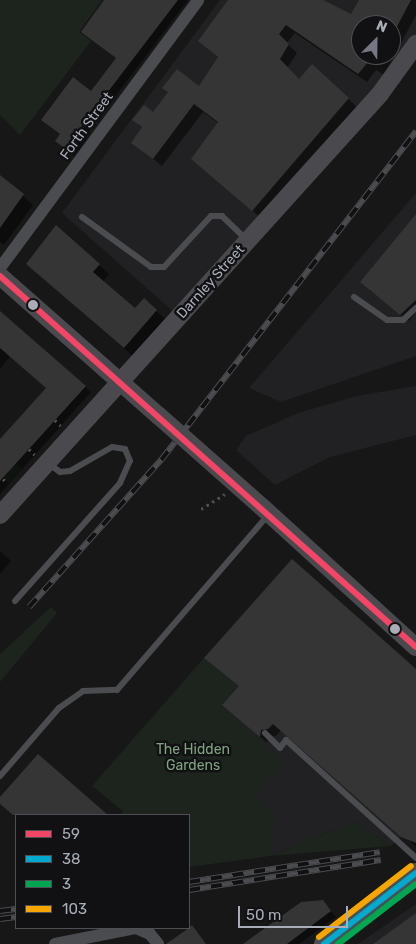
<!DOCTYPE html>
<html>
<head>
<meta charset="utf-8">
<style>
  body { margin:0 }
  #map { position:relative; width:416px; height:944px; overflow:hidden; background:#171717; font-family:Rubik,sans-serif }
  div>[style] { position:absolute }
  [style*='--x'] { left:calc(var(--x)*1px); top:calc(var(--y)*1px); width:calc(var(--w)*1px); rotate:calc(var(--a)*1deg) }
  .built>* { inset:0; background:#212123 }
  .green>* { inset:0; background:#1d241e; transform-origin:0 0 }
  .shadow>* { inset:0; background:#0007 }
  .building>* { inset:0; background:#353536 }
  .path>* { height:2.5px; margin-top:-1.25px; transform-origin:0; background:repeating-linear-gradient(90deg,#4d4e52 0 2.5px,transparent 0 6.5px) }
  .lane>* { height:6px; margin:-3px; padding:0 3px; transform-origin:3px; border-radius:3px; background:#4b4c50 }
  .street>* { height:12px; margin:-6px; padding:0 6px; transform-origin:6px; border-radius:6px; background:#4b4c50 }
  .secondary>* { height:18px; margin:-9px; padding:0 9px; transform-origin:9px; border-radius:9px; background:#4a4a4e }
  .primary>* { height:20px; margin:-10px; padding:0 10px; transform-origin:10px; border-radius:10px; background:#4d4f52 }
  .rail>* { height:5.5px; margin-top:-2.75px; transform-origin:0; background:repeating-linear-gradient(90deg,#111113 0 11px,#4b4c4f 0 22px); box-sizing:border-box; border-block:1px solid #4b4c4f }
  .secondary-bridge>* { height:18px; margin:-9px; padding:0 9px; transform-origin:9px; border-radius:9px; background:#4a4a4e }
  .bus-1>* { height:6px; margin:-3px; padding:0 3px; transform-origin:3px; border-radius:3px; background:#f34667 }
  .bus-2>* { height:6px; margin:-3px; padding:0 3px; transform-origin:3px; border-radius:3px; background:#00a9ce }
  .bus-3>* { height:6px; margin:-3px; padding:0 3px; transform-origin:3px; border-radius:3px; background:#00a651 }
  .bus-4>* { height:6px; margin:-3px; padding:0 3px; transform-origin:3px; border-radius:3px; background:#f7a600 }
  .dots>* { width:14px; height:14px; translate:-50% -50%; box-sizing:border-box; border:2px solid #111113; border-radius:50% }
  span { translate:-50% -50%; white-space:nowrap; text-align:center; line-height:1.15; -webkit-text-stroke:5px #111113; paint-order:stroke }
  .street-label { font-size:14px; color:#a8adb8 }
  .park-label { font-size:14px; color:#7fa381 }
  .legend { position:absolute; left:15px; top:814px; width:175px; height:115px; box-sizing:border-box; background:#111113; border:1px solid #4d4f55; margin:0; padding:6px 9px; list-style:none; font-size:15px; color:#a8adb8 }
  .legend li { display:flex; align-items:center; gap:10px; height:25px }
  .legend b { width:25px; border:1px solid #4d4f55 }
  .north { position:absolute; left:351px; top:15px; width:50px; height:50px; box-sizing:border-box; background:#111113; border:1px solid #4d4f55; border-radius:50%; rotate:23deg; font-size:14px; font-weight:700; line-height:20px; text-align:center; color:#a8adb8 }
  .north::after { content:''; display:block; margin:auto; width:18px; height:22px; background:#757880; clip-path:polygon(50% 0,100% 100%,50% 72%,0 100%) }
  .scale { position:absolute; left:238px; top:906px; width:110px; height:22px; box-sizing:border-box; border:2px solid #a8adb8; border-top:0; padding-left:6px; font-size:15px; line-height:18px; white-space:nowrap; color:#a8adb8; -webkit-text-stroke:4px #111113; paint-order:stroke }
</style>
</head>
<body>
<div id="map">
  <div class="built">
    <div style="clip-path:polygon(evenodd,220px 0,416px 0,416px 43px,175px 313px,62px 213px,220px 0,361px 25px,391px 25px,391px 55px,361px 55px,361px 25px)"></div>
    <div style="clip-path:polygon(416px 193px,416px 356px,281px 402px,249px 388px)"></div>
    <div style="clip-path:polygon(416px 386px,416px 435px,330px 457px,275px 485px,236px 450px,246px 436px,298px 413px,357px 396px)"></div>
    <div style="clip-path:polygon(292px 559px,416px 669px,416px 843px,401px 837px,391px 846px,356px 821px,270px 856px,255px 795px,222px 705px,238px 685px,204px 658px)"></div>
    <div style="clip-path:polygon(416px 904px,416px 944px,358px 944px)"></div>
  </div>
  <div class="green">
    <div style="clip-path:polygon(0 0,102px 0,79px 32px,91px 41px,20px 135px,0 115px)"></div>
    <div style="left:16px;top:463px;width:8px;height:20px;rotate:40deg"></div>
    <div style="clip-path:polygon(51px 607px,57px 613px,0 682px,0 654px)"></div>
    <div style="clip-path:polygon(204px 658px,239px 686px,222px 706px,285px 762px,255px 795px,275px 815px,270px 856px,356px 821px,391px 846px,270px 856px,189px 867px,189px 815px,120px 815px,123px 811px,92px 786px)"></div>
  </div>
  <div class="shadow">
    <div style="clip-path:polygon(106px 0,188px 0,84px 138px,86px 140px,74px 156px,56px 141px,61px 135px,50px 127px,91px 92px,117px 59px,83px 32px)"></div>
    <div style="clip-path:polygon(evenodd,229px 0,320px 0,351px 15px,361px 0,416px 0,416px 15px,384px 75px,376px 70px,367px 82px,295px 33px,287px 43px,297px 53px,287px 68px,299px 81px,312px 66px,357px 107px,261px 218px,193px 159px,218px 123px,203px 112px,162px 166px,133px 142px,143px 129px,134px 120px,154px 114px,199px 88px,219px 58px,199px 40px,229px 0,361px 25px,391px 25px,391px 55px,361px 55px,361px 25px)"></div>
    <div style="clip-path:polygon(4px 180px,33px 205px,4px 245px,0 242px,0 186px)"></div>
    <div style="clip-path:polygon(416px 216px,416px 313px,409px 321px,369px 290px)"></div>
    <div style="clip-path:polygon(99px 265px,109px 274px,103px 282px,135px 310px,156px 311px,166px 320px,134px 357px,37px 273px)"></div>
    <div style="clip-path:polygon(0 313px,91px 392px,0 494px,0 441px,47px 388px,10px 356px,0 369px)"></div>
    <div style="clip-path:polygon(0 551px,11px 561px,0 574px)"></div>
    <div style="clip-path:polygon(416px 671px,416px 846px,281px 730px,276px 736px,268px 737px,267px 743px,224px 705px)"></div>
    <div style="clip-path:polygon(39px 756px,106px 815px,16px 815px,16px 818px,0 799px)"></div>
    <div style="clip-path:polygon(322px 901px,336px 917px,299px 944px,245px 944px)"></div>
  </div>
  <div class="building">
    <div style="clip-path:polygon(104px 0,178px 0,78px 131px,80px 132px,67px 150px,55px 141px,60px 134px,41px 120px,73px 77px,91px 91px,116px 58px,81px 32px)"></div>
    <div style="clip-path:polygon(228px 0,323px 0,351px 14px,359px 0,411px 0,391px 38px,391px 25px,361px 25px,361px 55px,374px 55px,358px 74px,286px 25px,279px 34px,289px 44px,280px 59px,299px 79px,312px 64px,349px 98px,252px 211px,191px 159px,218px 122px,194px 104px,153px 159px,131px 143px,142px 127px,132px 120px,144px 105px,153px 112px,168px 92px,162px 88px,177px 69px,199px 86px,218px 57px,198px 41px)"></div>
    <div style="clip-path:polygon(0 175px,24px 194px,0 228px)"></div>
    <div style="clip-path:polygon(416px 214px,416px 300px,400px 315px,360px 282px)"></div>
    <div style="clip-path:polygon(56px 225px,100px 264px,93px 272px,135px 308px,144px 298px,157px 310px,124px 348px,26px 264px)"></div>
    <div style="clip-path:polygon(0 311px,86px 386px,0 481px,0 439px,46px 388px,0 348px)"></div>
    <div style="clip-path:polygon(292px 559px,416px 669px,416px 843px,401px 837px,273px 724px,268px 729px,261px 730px,260px 737px,222px 705px,239px 686px,204px 658px)"></div>
    <div style="clip-path:polygon(38px 754px,108px 815px,13px 815px,0 804px,0 797px)"></div>
    <div style="clip-path:polygon(323px 900px,331px 911px,287px 944px,243px 944px,301px 902px)"></div>
    <div style="clip-path:polygon(416px 913px,416px 944px,373px 944px)"></div>
    <div style="clip-path:polygon(192px 925px,206px 944px,166px 944px,189px 928px)"></div>
  </div>
  <div class="path">
    <div style="--x:55;--y:420;--w:8;--a:45"></div>
    <div style="--x:29;--y:449;--w:8;--a:45"></div>
    <div style="--x:3;--y:479;--w:5;--a:37"></div>
    <div style="--x:201;--y:509;--w:28;--a:-32"></div>
  </div>
  <div class="lane">
    <div style="--x:82;--y:217;--w:85;--a:35.9"></div>
    <div style="--x:151;--y:267;--w:13;--a:0"></div>
    <div style="--x:164;--y:267;--w:69;--a:-47.3"></div>
    <div style="--x:211;--y:216;--w:11;--a:0"></div>
    <div style="--x:222;--y:216;--w:35;--a:44"></div>
    <div style="--x:354;--y:297;--w:40;--a:34.9"></div>
    <div style="--x:387;--y:320;--w:16;--a:0"></div>
    <div style="--x:403;--y:320;--w:18;--a:-43"></div>
    <div style="--x:15;--y:601;--w:158;--a:-48.3"></div>
    <div style="--x:120;--y:483;--w:24;--a:-66"></div>
    <div style="--x:130;--y:461;--w:13;--a:-113"></div>
    <div style="--x:125;--y:449;--w:13;--a:-171"></div>
    <div style="--x:112;--y:447;--w:48;--a:150.3"></div>
    <div style="--x:70;--y:471;--w:10;--a:174"></div>
    <div style="--x:60;--y:472;--w:14;--a:-144"></div>
    <div style="--x:265;--y:733;--w:21;--a:45"></div>
    <div style="--x:280;--y:748;--w:10;--a:-53"></div>
    <div style="--x:286;--y:740;--w:176;--a:42.2"></div>
    <div style="--x:0;--y:776;--w:90;--a:-49.1"></div>
    <div style="--x:59;--y:708;--w:29;--a:-35"></div>
    <div style="--x:83;--y:691;--w:34;--a:-2"></div>
    <div style="--x:117;--y:690;--w:231;--a:-49.2"></div>
  </div>
  <div class="street">
    <div style="--x:0;--y:268;--w:333;--a:-53.5"></div>
    <div style="--x:55;--y:944;--w:83;--a:-11.2"></div>
    <div style="--x:136;--y:928;--w:15;--a:23"></div>
    <div style="--x:150;--y:934;--w:13;--a:51"></div>
  </div>
  <div class="secondary">
    <div style="--x:0;--y:276;--w:212;--a:41.4"></div>
    <div style="--x:262;--y:507;--w:208;--a:42.3"></div>
    <div style="--x:0;--y:515;--w:567;--a:-47.93"></div>
    <div style="--x:380;--y:94;--w:62;--a:-54.2"></div>
  </div>
  <div class="primary">
    <div style="--x:324;--y:944;--w:116;--a:-37.7"></div>
  </div>
  <div class="rail">
    <div style="--x:29;--y:607;--w:198;--a:-48.1"></div>
    <div style="--x:161;--y:460;--w:416;--a:-52.2"></div>
    <div style="--x:189;--y:882;--w:193;--a:-8.9"></div>
    <div style="--x:189;--y:890;--w:194;--a:-8.9"></div>
    <div style="--x:0;--y:911;--w:16;--a:-7"></div>
    <div style="--x:0;--y:919;--w:16;--a:-7"></div>
  </div>
  <div class="secondary-bridge">
    <div style="--x:159;--y:416;--w:137;--a:41.5"></div>
  </div>
  <div class="bus-1">
    <div style="--x:0;--y:276;--w:557;--a:41.73"></div>
  </div>
  <div class="bus-2">
    <div style="--x:324;--y:944;--w:116;--a:-37.7"></div>
  </div>
  <div class="bus-3">
    <div style="--x:338;--y:944;--w:98;--a:-37.6"></div>
  </div>
  <div class="bus-4">
    <div style="--x:319;--y:937;--w:116;--a:-37.7"></div>
  </div>
  <div class="dots">
    <div style="left:33px;top:305px;background:#a8adb8"></div>
    <div style="left:395px;top:629px;background:#a8adb8"></div>
  </div>
  <div class="street-label">
    <span style="left:87px;top:126px;rotate:-54deg">Forth Street</span>
    <span style="left:211px;top:282px;rotate:-48deg">Darnley Street</span>
  </div>
  <div class="park-label">
    <span style="left:193px;top:758px">The Hidden<br>Gardens</span>
  </div>
  <ul class="legend">
  <li><b style="height:6px;background:#f34667"></b>59</li>
  <li><b style="height:6px;background:#00a9ce"></b>38</li>
  <li><b style="height:6px;background:#00a651"></b>3</li>
  <li><b style="height:6px;background:#f7a600"></b>103</li>
  </ul>
  <div class="north">N</div>
  <div class="scale">50 m</div>
</div>
</body>
</html>
